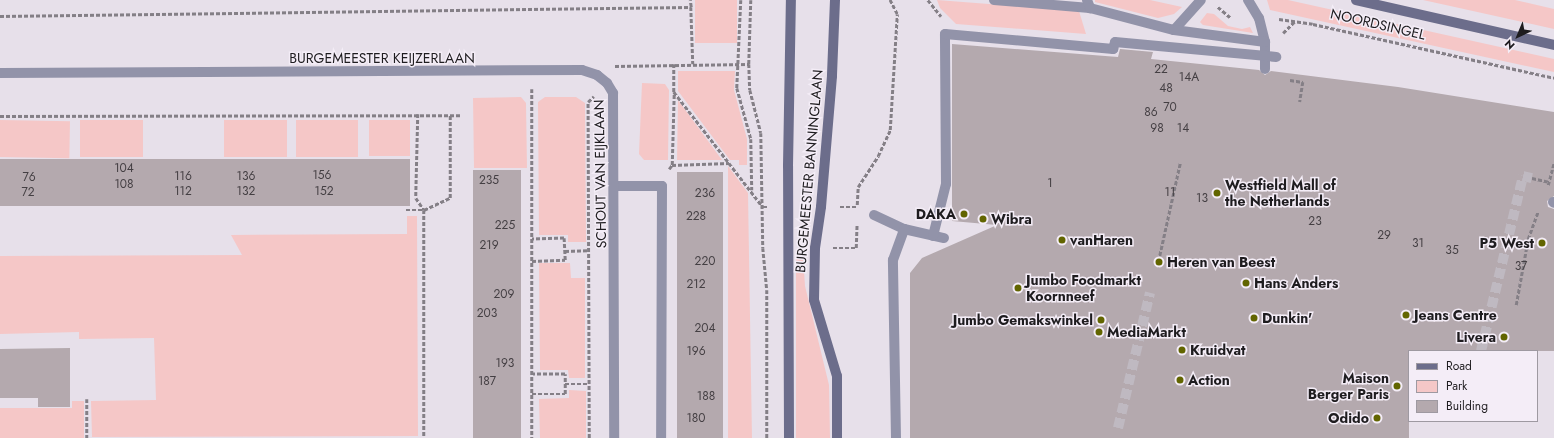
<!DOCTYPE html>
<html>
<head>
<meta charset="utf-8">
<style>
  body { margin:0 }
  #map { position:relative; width:1554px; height:438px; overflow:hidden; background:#e7e0ea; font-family:Jost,sans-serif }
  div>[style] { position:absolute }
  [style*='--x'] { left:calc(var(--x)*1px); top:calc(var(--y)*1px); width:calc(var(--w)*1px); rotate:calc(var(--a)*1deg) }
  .green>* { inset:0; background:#f5c7c7; transform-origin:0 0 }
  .building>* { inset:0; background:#b4a9ae; transform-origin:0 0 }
  .street-tunnel>* { height:10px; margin-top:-5px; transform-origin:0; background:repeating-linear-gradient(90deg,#bfb9c1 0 10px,transparent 0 15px) }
  .path>* { height:2.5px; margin-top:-1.25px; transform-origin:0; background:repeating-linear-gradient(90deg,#847f86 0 4px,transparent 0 6px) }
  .lane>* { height:10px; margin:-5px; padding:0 5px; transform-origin:5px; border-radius:5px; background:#9293a9 }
  .street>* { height:10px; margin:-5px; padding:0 5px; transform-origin:5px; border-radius:5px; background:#9293a9 }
  .secondary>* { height:10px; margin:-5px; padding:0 5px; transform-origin:5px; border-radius:5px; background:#6c6d8b }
  .dots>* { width:11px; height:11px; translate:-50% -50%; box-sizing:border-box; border:2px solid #f4edf7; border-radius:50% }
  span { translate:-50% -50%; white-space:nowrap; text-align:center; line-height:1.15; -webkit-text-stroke:3px #f4edf7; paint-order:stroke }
  .number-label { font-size:12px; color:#443f43 }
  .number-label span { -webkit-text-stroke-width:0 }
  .street-label { font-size:14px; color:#1e1c1f }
  .poi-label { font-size:14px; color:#1e1c1f; font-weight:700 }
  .left { translate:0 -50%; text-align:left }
  .right { translate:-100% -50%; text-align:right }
  .legend { position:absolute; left:1408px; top:350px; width:130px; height:72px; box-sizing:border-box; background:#f4edf7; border:1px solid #9e99a1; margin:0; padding:5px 7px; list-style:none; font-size:12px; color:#1e1c1f }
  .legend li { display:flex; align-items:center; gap:8px; height:20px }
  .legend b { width:20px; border:1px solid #9e99a1 }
  .north { position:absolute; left:1498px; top:16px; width:40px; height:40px; -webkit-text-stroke:3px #f4edf7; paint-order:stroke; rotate:224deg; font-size:11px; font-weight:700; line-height:16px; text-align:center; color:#1e1c1f }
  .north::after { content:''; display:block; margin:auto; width:14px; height:18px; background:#1e1c1f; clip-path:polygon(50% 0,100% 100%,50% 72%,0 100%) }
</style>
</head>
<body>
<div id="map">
  <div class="green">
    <div style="left:695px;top:0;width:42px;height:43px"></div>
    <div style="clip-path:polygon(937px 0,1079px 11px,1086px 34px,956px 24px,940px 8px)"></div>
    <div style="clip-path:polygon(1095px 0,1150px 0,1182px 7px,1174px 14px,1158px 18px,1095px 2px)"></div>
    <div style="clip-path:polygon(1267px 0,1288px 0,1554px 59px,1554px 72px,1270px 10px)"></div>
    <div style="clip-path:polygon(1423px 0,1515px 0,1554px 9px,1554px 29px)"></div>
    <div style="clip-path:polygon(1207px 13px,1214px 14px,1228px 26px,1242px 29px,1250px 27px,1253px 33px,1203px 25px,1200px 22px)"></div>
    <div style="clip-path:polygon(678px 71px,735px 71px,734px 90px,747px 139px,747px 165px,739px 165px,739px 160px,730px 160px,678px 91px)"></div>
    <div style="clip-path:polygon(642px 83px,665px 84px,669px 90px,668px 160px,644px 160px,639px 154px)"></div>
    <div style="clip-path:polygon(521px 97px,526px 103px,527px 168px,474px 168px,473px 98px)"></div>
    <div style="clip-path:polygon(545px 97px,576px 97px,585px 103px,586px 242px,568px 242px,568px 235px,539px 235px,538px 102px)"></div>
    <div style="clip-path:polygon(678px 100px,722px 160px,677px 160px)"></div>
    <div style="left:0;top:120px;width:70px;height:37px;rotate:1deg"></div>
    <div style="left:80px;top:120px;width:63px;height:37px"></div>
    <div style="left:224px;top:120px;width:63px;height:37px"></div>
    <div style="left:296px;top:120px;width:62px;height:37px"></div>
    <div style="left:369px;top:120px;width:41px;height:36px"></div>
    <div style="clip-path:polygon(728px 166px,748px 193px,752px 438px,728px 438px)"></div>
    <div style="clip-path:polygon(407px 216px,417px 216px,418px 436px,92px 437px,91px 401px,156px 400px,154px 338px,79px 339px,79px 332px,0 334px,0 256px,242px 255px,231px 235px,407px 234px)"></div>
    <div style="clip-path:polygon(803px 255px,805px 286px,829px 385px,830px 438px,796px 438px,796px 257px)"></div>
    <div style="clip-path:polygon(539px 263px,570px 263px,571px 278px,585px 278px,585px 378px,569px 378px,568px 370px,540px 370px)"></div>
    <div style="clip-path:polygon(569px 390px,586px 391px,586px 438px,540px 438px,539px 399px,569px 398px)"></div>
    <div style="clip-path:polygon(72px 401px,84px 401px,84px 438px,0 438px,0 408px,72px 408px)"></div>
  </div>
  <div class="building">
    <div style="clip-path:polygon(952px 44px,1118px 57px,1120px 49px,1153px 52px,1151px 59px,1259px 70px,1265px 75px,1271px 71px,1398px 87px,1554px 112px,1554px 196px,1547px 201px,1548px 207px,1554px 209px,1554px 351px,1409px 351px,1409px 438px,910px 438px,910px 273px,922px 258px,997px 225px,952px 221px)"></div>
    <div style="left:0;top:159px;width:410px;height:47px"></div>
    <div style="left:473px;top:170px;width:48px;height:268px"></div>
    <div style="left:677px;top:172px;width:46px;height:266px"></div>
    <div style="clip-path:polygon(70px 348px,70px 407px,38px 407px,38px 398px,0 398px,0 349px)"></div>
  </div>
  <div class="street-tunnel">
    <div style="--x:1481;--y:351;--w:180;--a:-76.5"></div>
    <div style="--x:1523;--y:176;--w:9;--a:13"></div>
    <div style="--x:1118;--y:428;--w:139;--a:-76.7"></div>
  </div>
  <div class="path">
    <div style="--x:741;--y:0;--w:88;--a:92.6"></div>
    <div style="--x:737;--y:88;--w:53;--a:74.6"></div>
    <div style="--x:751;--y:139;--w:51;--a:88.9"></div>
    <div style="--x:751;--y:0;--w:64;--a:91.8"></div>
    <div style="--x:749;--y:64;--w:26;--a:88"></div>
    <div style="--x:750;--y:90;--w:44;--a:75.7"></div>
    <div style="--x:761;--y:133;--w:115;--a:89"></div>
    <div style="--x:763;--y:248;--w:42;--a:84.6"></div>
    <div style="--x:767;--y:290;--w:148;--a:90"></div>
    <div style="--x:928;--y:0;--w:21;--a:51"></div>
    <div style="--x:691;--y:7;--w:57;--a:88"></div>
    <div style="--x:1218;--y:7;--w:16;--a:40"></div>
    <div style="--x:0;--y:16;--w:691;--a:-0.75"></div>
    <div style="--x:691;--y:7;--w:7;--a:-98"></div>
    <div style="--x:1279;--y:19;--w:34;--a:8"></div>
    <div style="--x:1313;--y:24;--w:247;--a:12.6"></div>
    <div style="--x:1283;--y:33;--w:17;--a:-45"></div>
    <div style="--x:674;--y:64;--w:28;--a:90"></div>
    <div style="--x:674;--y:92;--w:90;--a:52.2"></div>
    <div style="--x:615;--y:66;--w:134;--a:-0.9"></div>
    <div style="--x:1290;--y:80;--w:13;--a:9"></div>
    <div style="--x:1303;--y:82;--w:20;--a:99"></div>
    <div style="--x:532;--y:89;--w:349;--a:90"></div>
    <div style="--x:418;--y:114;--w:84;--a:91.4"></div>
    <div style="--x:416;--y:198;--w:14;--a:56"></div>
    <div style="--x:424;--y:210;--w:228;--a:90"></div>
    <div style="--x:0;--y:116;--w:462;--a:-0.1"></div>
    <div style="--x:672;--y:165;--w:73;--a:-88.4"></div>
    <div style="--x:669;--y:169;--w:5;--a:-53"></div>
    <div style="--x:672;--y:165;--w:57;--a:-2"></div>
    <div style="--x:729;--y:163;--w:56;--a:52.3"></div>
    <div style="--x:763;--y:207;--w:6;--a:0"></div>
    <div style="--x:1532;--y:178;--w:17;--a:13"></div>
    <div style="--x:1548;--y:185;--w:23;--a:-75"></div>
    <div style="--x:857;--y:205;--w:18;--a:-87"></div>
    <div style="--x:858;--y:187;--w:37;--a:-57"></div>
    <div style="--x:878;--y:156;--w:29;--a:-65"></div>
    <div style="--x:890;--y:130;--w:116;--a:-86.5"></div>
    <div style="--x:897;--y:14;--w:16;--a:-117"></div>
    <div style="--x:840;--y:207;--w:17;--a:0"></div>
    <div style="--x:406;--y:210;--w:18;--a:0"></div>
    <div style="--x:424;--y:210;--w:29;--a:-25"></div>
    <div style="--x:450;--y:198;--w:84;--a:-90"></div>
    <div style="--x:833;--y:248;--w:23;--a:0"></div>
    <div style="--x:856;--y:248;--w:24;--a:-88"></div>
    <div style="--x:565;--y:251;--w:23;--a:-2"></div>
    <div style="--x:532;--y:261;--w:33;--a:-2"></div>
    <div style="--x:565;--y:260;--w:22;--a:-93"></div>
    <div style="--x:564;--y:238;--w:32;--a:178"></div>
    <div style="--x:1157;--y:267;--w:107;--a:-77.5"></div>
    <div style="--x:1516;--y:305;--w:67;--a:-79.7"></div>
    <div style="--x:1528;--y:239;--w:29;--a:-70"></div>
    <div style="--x:565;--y:384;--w:24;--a:0"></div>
    <div style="--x:532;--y:394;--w:33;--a:0"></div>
    <div style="--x:565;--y:394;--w:20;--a:-90"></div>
    <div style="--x:565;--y:374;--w:32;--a:180"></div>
    <div style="--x:87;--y:399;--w:39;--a:90"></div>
    <div style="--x:589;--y:438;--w:336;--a:-90.2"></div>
    <div style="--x:588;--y:102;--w:8;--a:-45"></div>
  </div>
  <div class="lane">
    <div style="--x:994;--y:0;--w:96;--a:4.8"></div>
    <div style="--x:1087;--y:0;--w:9;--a:69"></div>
    <div style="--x:1090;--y:8;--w:87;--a:14.7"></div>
    <div style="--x:1174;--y:30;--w:40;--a:-48"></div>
    <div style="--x:1248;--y:0;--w:21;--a:59"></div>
    <div style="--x:1259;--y:18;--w:25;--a:76"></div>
    <div style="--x:1265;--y:42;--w:27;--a:90"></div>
    <div style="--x:1174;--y:30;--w:92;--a:7.5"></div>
    <div style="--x:615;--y:186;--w:47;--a:0"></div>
    <div style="--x:662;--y:186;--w:252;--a:90.2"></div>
    <div style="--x:1553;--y:202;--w:1;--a:45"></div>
  </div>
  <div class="street">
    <div style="--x:0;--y:73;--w:582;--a:-0.3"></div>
    <div style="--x:582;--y:70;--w:16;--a:18"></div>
    <div style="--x:597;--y:75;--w:13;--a:39"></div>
    <div style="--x:607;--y:83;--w:12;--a:59"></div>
    <div style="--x:613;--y:93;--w:345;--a:89.8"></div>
    <div style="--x:874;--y:215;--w:33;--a:25"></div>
    <div style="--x:904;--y:229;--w:41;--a:12.7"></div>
    <div style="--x:933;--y:236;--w:54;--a:-76"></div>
    <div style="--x:946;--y:184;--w:150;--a:-90.4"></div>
    <div style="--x:945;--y:34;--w:169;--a:5.1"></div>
    <div style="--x:1113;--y:49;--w:7;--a:-74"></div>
    <div style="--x:1115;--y:42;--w:162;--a:5.3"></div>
    <div style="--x:896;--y:438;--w:178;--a:-91"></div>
    <div style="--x:893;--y:260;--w:33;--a:-70"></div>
  </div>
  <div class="secondary">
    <div style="--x:835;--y:0;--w:76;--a:92.3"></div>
    <div style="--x:832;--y:76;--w:131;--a:94.8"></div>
    <div style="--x:821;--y:207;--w:41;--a:98.3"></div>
    <div style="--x:815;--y:248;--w:52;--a:91.1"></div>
    <div style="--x:814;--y:300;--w:79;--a:73.2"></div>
    <div style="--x:837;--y:376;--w:62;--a:90"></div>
    <div style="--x:1356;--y:0;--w:203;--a:12.8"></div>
    <div style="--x:789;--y:438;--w:272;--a:-90.2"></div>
    <div style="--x:788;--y:166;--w:166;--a:-89"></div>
  </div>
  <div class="dots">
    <div style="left:1217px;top:193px;background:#626500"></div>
    <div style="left:964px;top:214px;background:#626500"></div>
    <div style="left:983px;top:219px;background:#626500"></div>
    <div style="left:1062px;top:240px;background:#626500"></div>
    <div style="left:1542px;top:243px;background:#626500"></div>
    <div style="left:1159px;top:262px;background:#626500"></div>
    <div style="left:1246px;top:283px;background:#626500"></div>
    <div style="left:1018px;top:288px;background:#626500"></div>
    <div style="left:1406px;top:315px;background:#626500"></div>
    <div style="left:1254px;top:318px;background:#626500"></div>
    <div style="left:1101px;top:320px;background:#626500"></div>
    <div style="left:1099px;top:332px;background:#626500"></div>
    <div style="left:1504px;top:337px;background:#626500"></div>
    <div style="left:1182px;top:350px;background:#626500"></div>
    <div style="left:1180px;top:380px;background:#626500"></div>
    <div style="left:1397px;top:386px;background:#626500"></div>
    <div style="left:1377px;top:418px;background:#626500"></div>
  </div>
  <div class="number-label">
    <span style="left:1161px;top:70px">22</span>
    <span style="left:1189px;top:78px">14A</span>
    <span style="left:1166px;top:89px">48</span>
    <span style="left:1170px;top:108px">70</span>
    <span style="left:1151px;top:113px">86</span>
    <span style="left:1157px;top:129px">98</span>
    <span style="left:1183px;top:129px">14</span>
    <span style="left:124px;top:169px">104</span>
    <span style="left:322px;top:176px">156</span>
    <span style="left:183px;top:177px">116</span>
    <span style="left:246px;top:177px">136</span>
    <span style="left:29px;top:178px">76</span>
    <span style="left:489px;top:181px">235</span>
    <span style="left:1050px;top:184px">1</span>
    <span style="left:124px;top:185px">108</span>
    <span style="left:183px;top:192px">112</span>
    <span style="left:246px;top:192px">132</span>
    <span style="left:324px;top:192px">152</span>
    <span style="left:28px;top:193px">72</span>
    <span style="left:1170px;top:193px">11</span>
    <span style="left:705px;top:194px">236</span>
    <span style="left:1202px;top:199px">13</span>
    <span style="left:696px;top:217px">228</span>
    <span style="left:1315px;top:222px">23</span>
    <span style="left:505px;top:226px">225</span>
    <span style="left:1384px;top:236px">29</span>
    <span style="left:1418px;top:244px">31</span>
    <span style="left:489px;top:246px">219</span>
    <span style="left:1452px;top:251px">35</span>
    <span style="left:705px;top:262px">220</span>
    <span style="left:1521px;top:267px">37</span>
    <span style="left:696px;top:285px">212</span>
    <span style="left:504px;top:295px">209</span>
    <span style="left:487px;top:314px">203</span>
    <span style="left:705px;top:329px">204</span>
    <span style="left:696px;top:352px">196</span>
    <span style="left:505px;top:364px">193</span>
    <span style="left:487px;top:382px">187</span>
    <span style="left:706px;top:397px">188</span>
    <span style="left:696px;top:419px">180</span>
  </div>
  <div class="street-label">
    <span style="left:1378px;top:24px;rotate:13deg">NOORDSINGEL</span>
    <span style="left:382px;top:58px">BURGEMEESTER KEIJZERLAAN</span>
    <span style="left:809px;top:171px;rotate:-85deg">BURGEMEESTER BANNINGLAAN</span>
    <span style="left:600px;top:174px;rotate:-91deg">SCHOUT VAN EIJKLAAN</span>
  </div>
  <div class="poi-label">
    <span class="left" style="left:1225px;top:193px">Westfield Mall of<br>the Netherlands</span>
    <span class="right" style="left:956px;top:214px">DAKA</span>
    <span class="left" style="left:991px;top:219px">Wibra</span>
    <span class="left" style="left:1070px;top:240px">vanHaren</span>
    <span class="right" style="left:1534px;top:243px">P5 West</span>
    <span class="left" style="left:1167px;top:262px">Heren van Beest</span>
    <span class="left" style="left:1026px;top:288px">Jumbo Foodmarkt<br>Koornneef</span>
    <span class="left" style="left:1254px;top:283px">Hans Anders</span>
    <span class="left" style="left:1414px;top:315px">Jeans Centre</span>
    <span class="left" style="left:1262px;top:318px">Dunkin'</span>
    <span class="right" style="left:1093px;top:320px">Jumbo Gemakswinkel</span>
    <span class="left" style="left:1107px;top:332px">MediaMarkt</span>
    <span class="right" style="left:1496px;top:337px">Livera</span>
    <span class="left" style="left:1190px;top:350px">Kruidvat</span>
    <span class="right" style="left:1389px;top:386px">Maison<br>Berger Paris</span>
    <span class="left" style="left:1188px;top:380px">Action</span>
    <span class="right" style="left:1369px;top:418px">Odido</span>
  </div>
  <ul class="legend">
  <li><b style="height:5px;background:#6c6d8b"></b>Road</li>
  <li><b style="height:11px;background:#f5c7c7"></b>Park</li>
  <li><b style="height:11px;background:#b4a9ae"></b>Building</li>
  </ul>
  <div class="north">N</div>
</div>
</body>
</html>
